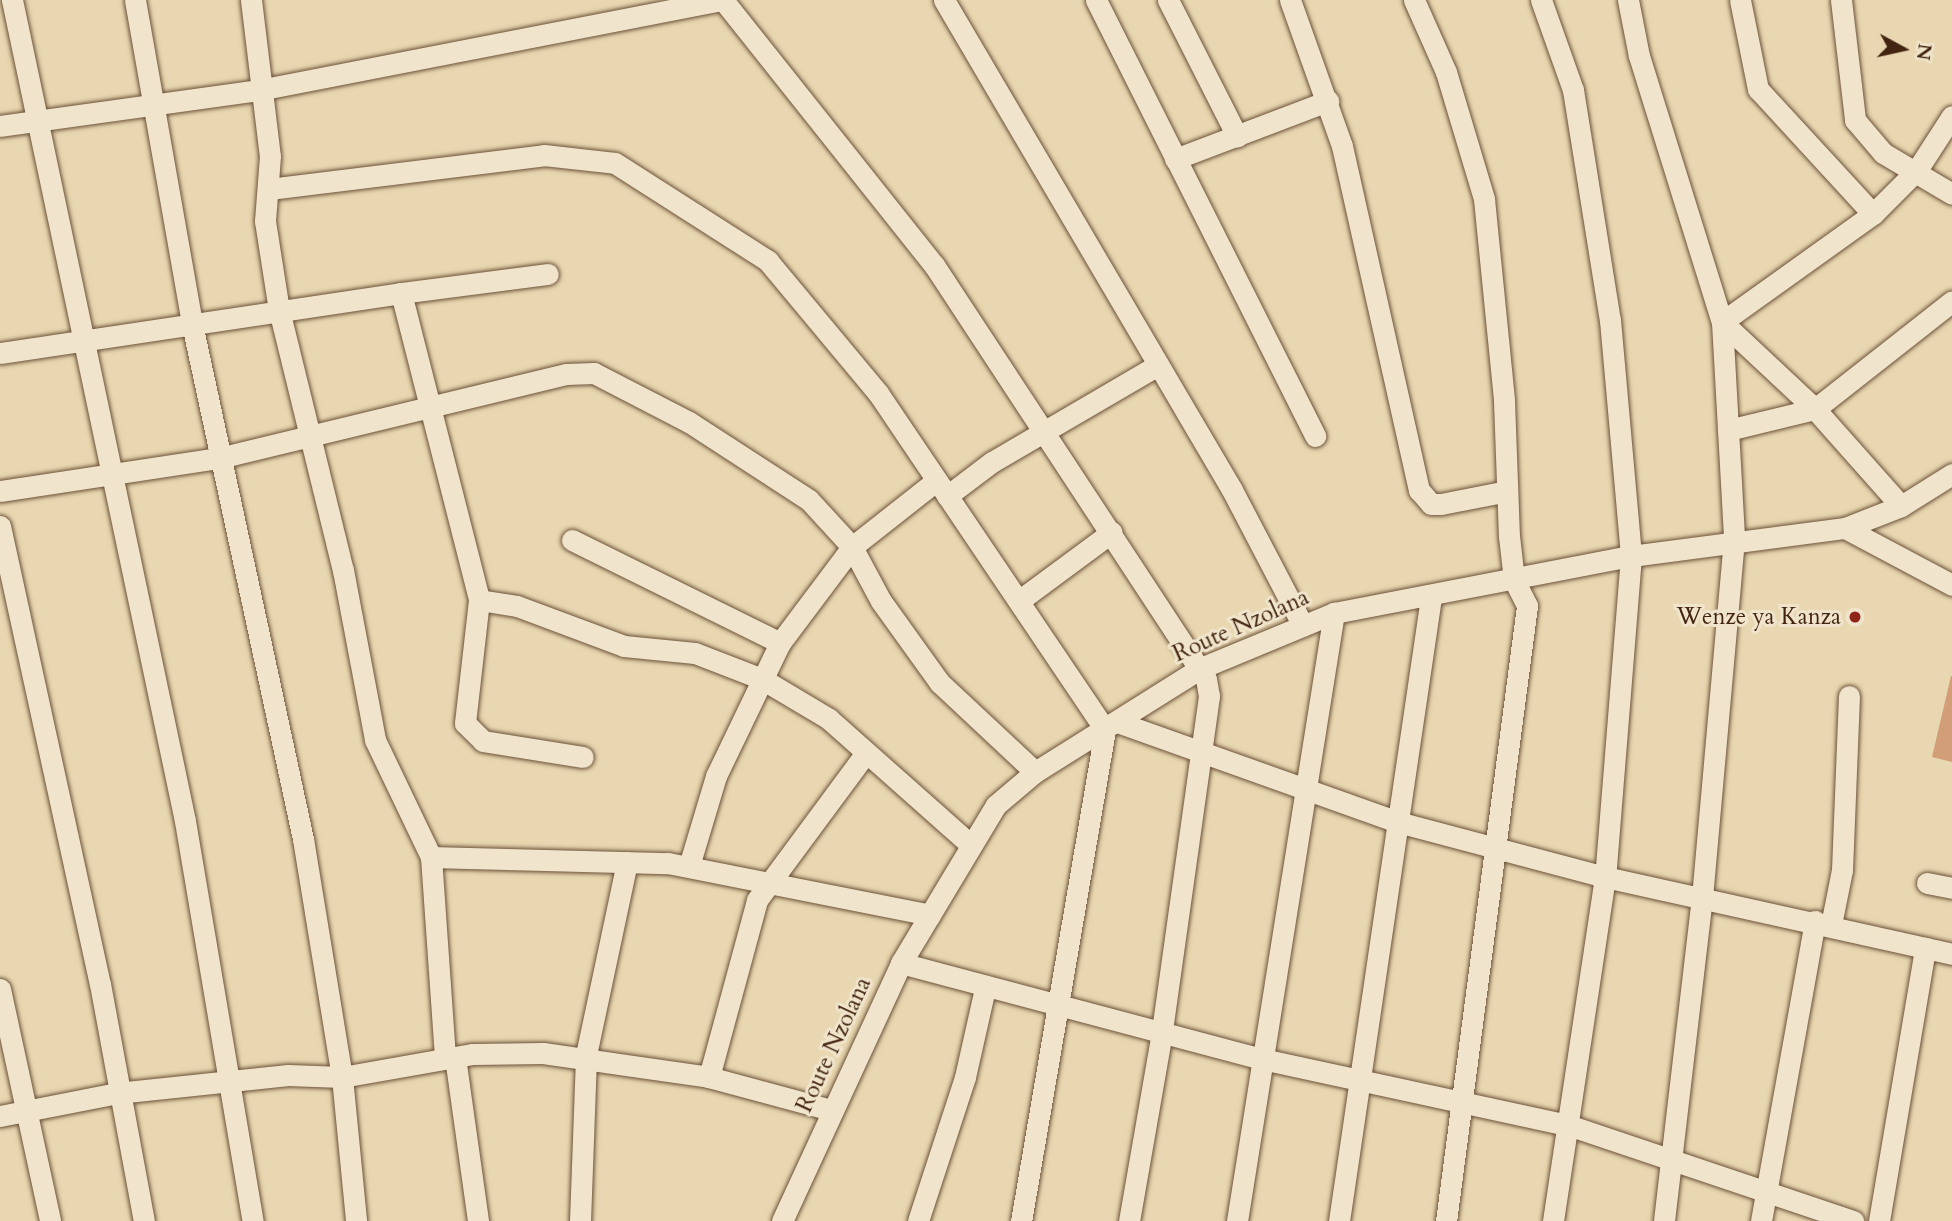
<!DOCTYPE html>
<html>
<head>
<meta charset="utf-8">
<style>
  body { margin:0 }
  #map { position:relative; width:1952px; height:1221px; overflow:hidden; background:#e8d7b0; font-family:Cardo,serif }
  div>[style] { position:absolute }
  [style*='--x'] { left:calc(var(--x)*1px); top:calc(var(--y)*1px); width:calc(var(--w)*1px); rotate:calc(var(--a)*1deg) }
  .building>* { inset:0; background:#d19e77 }
  .roads { filter:drop-shadow(0 0 2px #6c5139) drop-shadow(0 0 2px #6c5139) }
  .minor>* { height:21px; margin:-10.5px; padding:0 10.5px; transform-origin:10.5px; border-radius:10.5px; background:#f0e5cc }
  .dots>* { width:19px; height:19px; translate:-50% -50%; box-sizing:border-box; border:4px solid #f0e5cc; border-radius:50% }
  span { translate:-50% -50%; white-space:nowrap; text-align:center; line-height:1.15; -webkit-text-stroke:6px #f0e5cc; paint-order:stroke }
  .poi-label { font-size:23px; color:#432411 }
  .right { translate:-100% -50%; text-align:right }
  .street-label { font-size:23px; color:#432411 }
  .north { position:absolute; left:1868px; top:14px; width:70px; height:70px; -webkit-text-stroke:5px #f0e5cc; paint-order:stroke; rotate:98deg; font-size:19px; font-weight:700; line-height:28px; text-align:center; color:#432411 }
  .north::after { content:''; display:block; margin:auto; width:24px; height:32px; background:#432411; clip-path:polygon(50% 0,100% 100%,50% 72%,0 100%) }
</style>
</head>
<body>
<div id="map">
  <div class="building">
    <div style="clip-path:polygon(1951px 676px,1952px 676px,1952px 762px,1932px 757px)"></div>
  </div>
  <div class="roads">
    <div class="minor">
      <div style="--x:12;--y:0;--w:839;--a:78.1"></div>
      <div style="--x:185;--y:821;--w:406;--a:80.4"></div>
      <div style="--x:135;--y:0;--w:329;--a:80"></div>
      <div style="--x:192;--y:324;--w:527;--a:77.84"></div>
      <div style="--x:303;--y:839;--w:241;--a:80.7"></div>
      <div style="--x:342;--y:1077;--w:145;--a:84.4"></div>
      <div style="--x:251;--y:0;--w:157;--a:83.1"></div>
      <div style="--x:270;--y:156;--w:65;--a:94.4"></div>
      <div style="--x:265;--y:221;--w:90;--a:81.1"></div>
      <div style="--x:279;--y:310;--w:268;--a:76.2"></div>
      <div style="--x:343;--y:570;--w:173;--a:79.3"></div>
      <div style="--x:375;--y:740;--w:130;--a:64.4"></div>
      <div style="--x:431;--y:857;--w:201;--a:86"></div>
      <div style="--x:723;--y:0;--w:339;--a:51.5"></div>
      <div style="--x:934;--y:265;--w:495;--a:56.7"></div>
      <div style="--x:1206;--y:679;--w:17;--a:80"></div>
      <div style="--x:1209;--y:696;--w:339;--a:98"></div>
      <div style="--x:1162;--y:1032;--w:192;--a:99.9"></div>
      <div style="--x:944;--y:0;--w:568;--a:59.55"></div>
      <div style="--x:1232;--y:490;--w:153;--a:62.4"></div>
      <div style="--x:1096;--y:0;--w:488;--a:63.3"></div>
      <div style="--x:1168;--y:0;--w:153;--a:63.1"></div>
      <div style="--x:1290;--y:0;--w:155;--a:70.4"></div>
      <div style="--x:1342;--y:146;--w:353;--a:77.4"></div>
      <div style="--x:1419;--y:490;--w:18;--a:49"></div>
      <div style="--x:1431;--y:504;--w:10;--a:0"></div>
      <div style="--x:1441;--y:504;--w:67;--a:-11.1"></div>
      <div style="--x:1414;--y:0;--w:79;--a:66"></div>
      <div style="--x:1446;--y:72;--w:133;--a:73.3"></div>
      <div style="--x:1484;--y:199;--w:203;--a:84.3"></div>
      <div style="--x:1504;--y:401;--w:135;--a:87.9"></div>
      <div style="--x:1509;--y:536;--w:44;--a:83.5"></div>
      <div style="--x:1514;--y:580;--w:29;--a:63"></div>
      <div style="--x:1527;--y:606;--w:620;--a:97.5"></div>
      <div style="--x:1541;--y:0;--w:96;--a:70.4"></div>
      <div style="--x:1573;--y:90;--w:233;--a:80.9"></div>
      <div style="--x:1610;--y:320;--w:237;--a:84.9"></div>
      <div style="--x:1631;--y:556;--w:322;--a:94.6"></div>
      <div style="--x:1605;--y:877;--w:348;--a:98.6"></div>
      <div style="--x:1628;--y:0;--w:57;--a:78.9"></div>
      <div style="--x:1639;--y:56;--w:279;--a:72.7"></div>
      <div style="--x:1722;--y:322;--w:217;--a:86.8"></div>
      <div style="--x:1734;--y:539;--w:359;--a:95.1"></div>
      <div style="--x:1702;--y:897;--w:326;--a:96.7"></div>
      <div style="--x:1740;--y:0;--w:91;--a:78.6"></div>
      <div style="--x:1758;--y:89;--w:170;--a:47.4"></div>
      <div style="--x:1841;--y:0;--w:121;--a:83.3"></div>
      <div style="--x:1855;--y:120;--w:43;--a:49.7"></div>
      <div style="--x:1883;--y:153;--w:80;--a:30.7"></div>
      <div style="--x:0;--y:126;--w:261;--a:-7.9"></div>
      <div style="--x:259;--y:90;--w:474;--a:-11"></div>
      <div style="--x:1175;--y:159;--w:164;--a:-20.8"></div>
      <div style="--x:269;--y:189;--w:277;--a:-7"></div>
      <div style="--x:544;--y:155;--w:71;--a:6.4"></div>
      <div style="--x:615;--y:163;--w:182;--a:32.6"></div>
      <div style="--x:768;--y:261;--w:172;--a:50.2"></div>
      <div style="--x:878;--y:393;--w:406;--a:56"></div>
      <div style="--x:1105;--y:730;--w:498;--a:99.7"></div>
      <div style="--x:401;--y:293;--w:148;--a:-7.4"></div>
      <div style="--x:0;--y:353;--w:405;--a:-8.5"></div>
      <div style="--x:401;--y:293;--w:317;--a:75.7"></div>
      <div style="--x:479;--y:600;--w:124;--a:96.5"></div>
      <div style="--x:465;--y:723;--w:25;--a:45"></div>
      <div style="--x:483;--y:741;--w:101;--a:9.1"></div>
      <div style="--x:1728;--y:430;--w:89;--a:-13.6"></div>
      <div style="--x:1815;--y:409;--w:174;--a:-38.2"></div>
      <div style="--x:0;--y:491;--w:221;--a:-8.6"></div>
      <div style="--x:219;--y:458;--w:357;--a:-13.6"></div>
      <div style="--x:566;--y:374;--w:28;--a:-2"></div>
      <div style="--x:594;--y:373;--w:107;--a:27.3"></div>
      <div style="--x:689;--y:422;--w:143;--a:33"></div>
      <div style="--x:809;--y:500;--w:64;--a:47.5"></div>
      <div style="--x:852;--y:547;--w:61;--a:61.8"></div>
      <div style="--x:881;--y:601;--w:101;--a:54.3"></div>
      <div style="--x:940;--y:683;--w:130;--a:43.1"></div>
      <div style="--x:947;--y:496;--w:56;--a:-37.1"></div>
      <div style="--x:992;--y:462;--w:190;--a:-30.3"></div>
      <div style="--x:1901;--y:506;--w:130;--a:-131.6"></div>
      <div style="--x:1815;--y:409;--w:127;--a:-136.9"></div>
      <div style="--x:1722;--y:322;--w:186;--a:-35.6"></div>
      <div style="--x:1873;--y:214;--w:62;--a:-45"></div>
      <div style="--x:1917;--y:170;--w:64;--a:-57.1"></div>
      <div style="--x:0;--y:526;--w:469;--a:77.7"></div>
      <div style="--x:100;--y:984;--w:241;--a:79.5"></div>
      <div style="--x:1845;--y:528;--w:121;--a:28"></div>
      <div style="--x:572;--y:540;--w:232;--a:26.3"></div>
      <div style="--x:479;--y:600;--w:38;--a:9"></div>
      <div style="--x:517;--y:606;--w:114;--a:20.5"></div>
      <div style="--x:624;--y:646;--w:71;--a:5.6"></div>
      <div style="--x:695;--y:653;--w:72;--a:21.2"></div>
      <div style="--x:762;--y:679;--w:78;--a:30.8"></div>
      <div style="--x:829;--y:719;--w:190;--a:41.6"></div>
      <div style="--x:1020;--y:600;--w:114;--a:-36.5"></div>
      <div style="--x:1117;--y:722;--w:298;--a:19.6"></div>
      <div style="--x:1398;--y:822;--w:214;--a:14.9"></div>
      <div style="--x:1605;--y:877;--w:355;--a:12.5"></div>
      <div style="--x:431;--y:857;--w:237;--a:1.5"></div>
      <div style="--x:668;--y:863;--w:267;--a:11.2"></div>
      <div style="--x:689;--y:866;--w:94;--a:-73.3"></div>
      <div style="--x:716;--y:776;--w:148;--a:-64.3"></div>
      <div style="--x:780;--y:643;--w:120;--a:-53.1"></div>
      <div style="--x:852;--y:547;--w:107;--a:-38.2"></div>
      <div style="--x:1927;--y:883;--w:25;--a:11"></div>
      <div style="--x:1831;--y:925;--w:56;--a:-78.7"></div>
      <div style="--x:1842;--y:870;--w:174;--a:-87.7"></div>
      <div style="--x:901;--y:963;--w:374;--a:14.9"></div>
      <div style="--x:1262;--y:1059;--w:313;--a:12.2"></div>
      <div style="--x:1568;--y:1125;--w:301;--a:18.6"></div>
      <div style="--x:0;--y:989;--w:237;--a:77.8"></div>
      <div style="--x:455;--y:1057;--w:166;--a:82"></div>
      <div style="--x:709;--y:1077;--w:183;--a:-74.8"></div>
      <div style="--x:757;--y:900;--w:182;--a:-53.5"></div>
      <div style="--x:0;--y:1116;--w:119;--a:-11.1"></div>
      <div style="--x:117;--y:1093;--w:172;--a:-6"></div>
      <div style="--x:288;--y:1075;--w:54;--a:2.1"></div>
      <div style="--x:342;--y:1077;--w:133;--a:-10"></div>
      <div style="--x:473;--y:1054;--w:70;--a:-0.8"></div>
      <div style="--x:543;--y:1053;--w:168;--a:8.2"></div>
      <div style="--x:709;--y:1077;--w:126;--a:15.1"></div>
      <div style="--x:580;--y:1221;--w:166;--a:-87.9"></div>
      <div style="--x:586;--y:1055;--w:197;--a:-78"></div>
      <div style="--x:782;--y:1221;--w:284;--a:-65.2"></div>
      <div style="--x:901;--y:963;--w:184;--a:-59"></div>
      <div style="--x:996;--y:805;--w:51;--a:-40.2"></div>
      <div style="--x:1035;--y:772;--w:196;--a:-32.1"></div>
      <div style="--x:1201;--y:668;--w:144;--a:-22.5"></div>
      <div style="--x:1334;--y:613;--w:302;--a:-10.9"></div>
      <div style="--x:1631;--y:556;--w:216;--a:-7.5"></div>
      <div style="--x:1845;--y:528;--w:60;--a:-21.4"></div>
      <div style="--x:1901;--y:506;--w:60;--a:-32.1"></div>
      <div style="--x:918;--y:1221;--w:151;--a:-71.9"></div>
      <div style="--x:965;--y:1077;--w:91;--a:-77.3"></div>
      <div style="--x:1237;--y:1221;--w:616;--a:-80.94"></div>
      <div style="--x:1339;--y:1221;--w:631;--a:-81.61"></div>
      <div style="--x:1761;--y:1221;--w:305;--a:-79.8"></div>
      <div style="--x:1879;--y:1221;--w:277;--a:-80.4"></div>
    </div>
  </div>
  <div class="dots">
    <div style="left:1855px;top:617px;background:#8f2418"></div>
  </div>
  <div class="poi-label">
    <span class="right" style="left:1841px;top:617px">Wenze ya Kanza</span>
  </div>
  <div class="street-label">
    <span style="left:1241px;top:626px;rotate:-24deg">Route Nzolana</span>
    <span style="left:834px;top:1045px;rotate:-65deg">Route Nzolana</span>
  </div>
  <div class="north">N</div>
</div>
</body>
</html>
